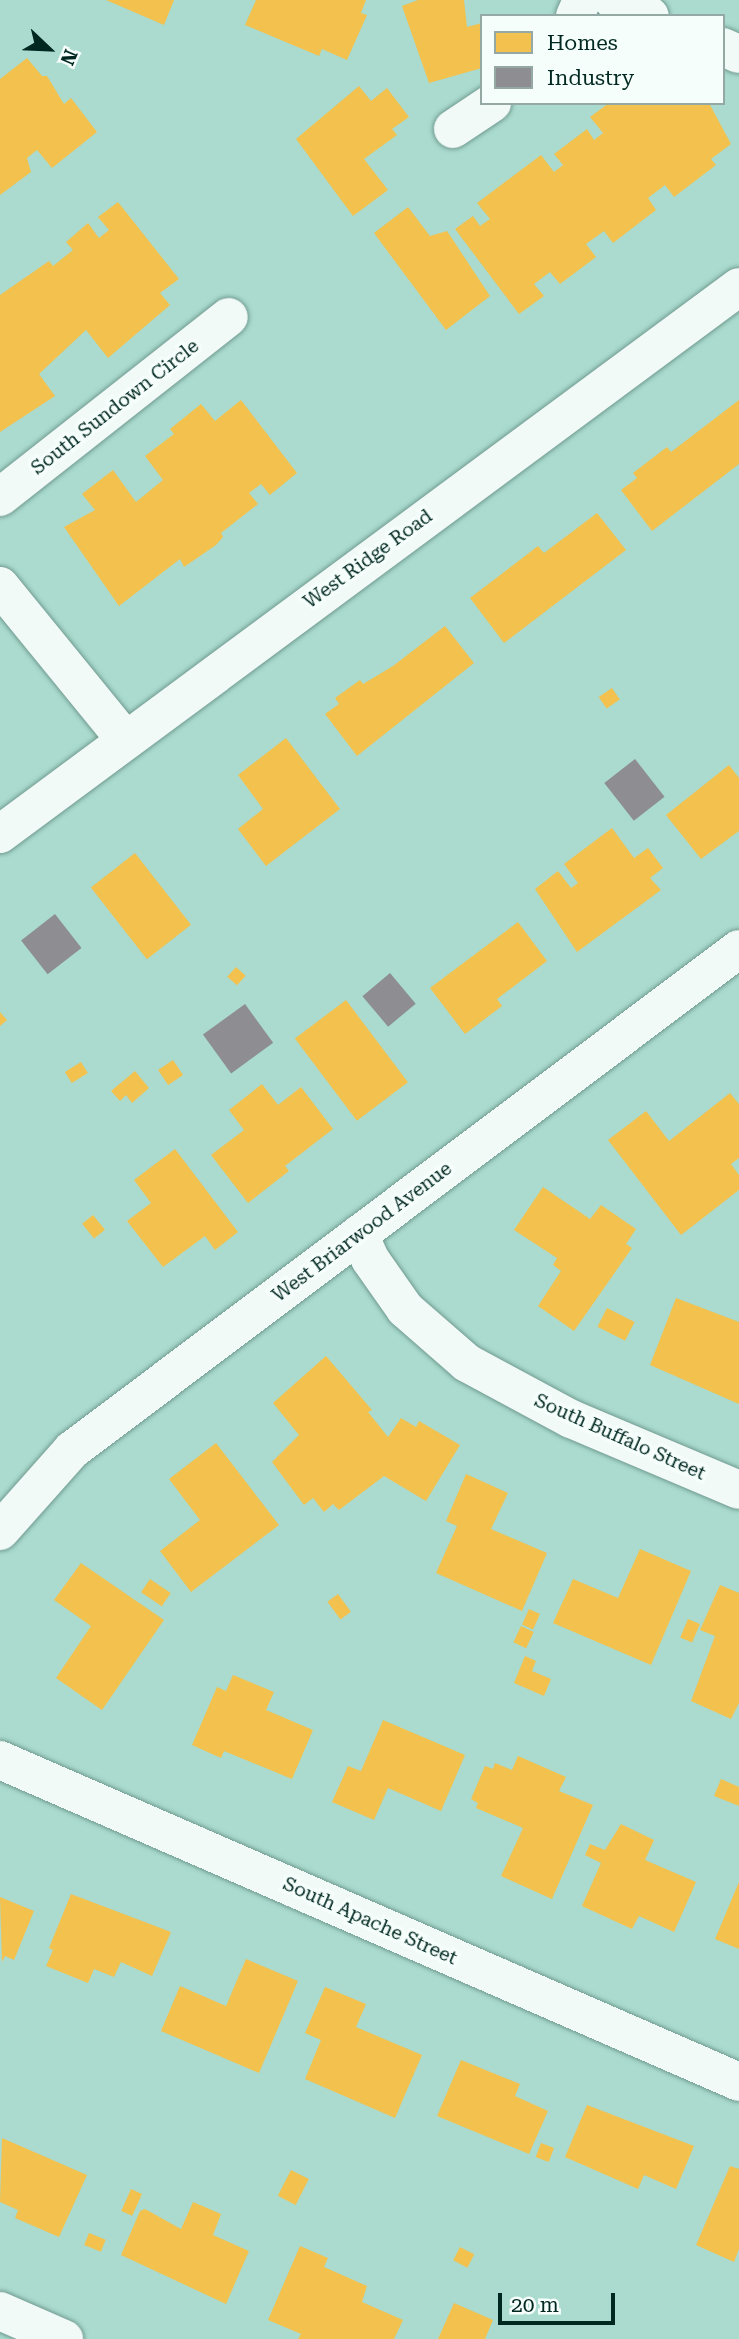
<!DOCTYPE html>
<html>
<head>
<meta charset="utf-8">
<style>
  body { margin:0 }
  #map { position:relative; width:739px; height:2339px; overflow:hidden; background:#aadbce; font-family:"Roboto Serif",serif }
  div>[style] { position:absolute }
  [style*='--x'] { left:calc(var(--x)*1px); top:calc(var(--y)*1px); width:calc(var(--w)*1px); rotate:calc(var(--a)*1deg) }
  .homes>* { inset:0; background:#f2c14e; transform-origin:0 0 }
  .industry>* { inset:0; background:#8d8d92; transform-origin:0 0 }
  .roads { filter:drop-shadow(0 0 2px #719a90) drop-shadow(0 0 2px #719a90) }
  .minor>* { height:38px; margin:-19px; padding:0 19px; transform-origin:19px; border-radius:19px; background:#f2faf8 }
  span { translate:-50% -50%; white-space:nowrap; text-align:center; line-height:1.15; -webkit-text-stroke:7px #f6fefb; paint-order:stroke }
  .street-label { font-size:19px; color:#002821 }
  .legend { position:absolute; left:480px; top:14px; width:245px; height:91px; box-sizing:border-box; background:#f6fefb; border:2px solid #94a8a4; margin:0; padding:9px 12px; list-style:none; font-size:21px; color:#002821 }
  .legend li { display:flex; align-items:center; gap:14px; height:35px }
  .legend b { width:35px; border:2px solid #94a8a4 }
  .north { position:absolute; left:14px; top:14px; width:70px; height:70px; -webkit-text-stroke:5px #f6fefb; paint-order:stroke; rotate:113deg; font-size:19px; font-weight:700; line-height:28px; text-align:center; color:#002821 }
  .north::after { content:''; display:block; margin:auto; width:24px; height:32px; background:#002821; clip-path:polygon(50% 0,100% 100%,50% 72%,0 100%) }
  .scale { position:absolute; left:498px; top:2293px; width:117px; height:32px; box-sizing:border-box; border:4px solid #002821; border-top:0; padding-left:9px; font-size:21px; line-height:24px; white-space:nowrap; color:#002821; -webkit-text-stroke:5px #f6fefb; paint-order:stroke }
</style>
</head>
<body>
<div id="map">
  <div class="homes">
    <div style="clip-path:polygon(106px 0,174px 0,164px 25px)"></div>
    <div style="clip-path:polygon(256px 0,366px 0,361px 13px,367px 15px,347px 60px,322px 49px,319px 56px,245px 25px)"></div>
    <div style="clip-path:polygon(418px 0,464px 0,467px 27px,482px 23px,482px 68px,429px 83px,402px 6px)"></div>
    <div style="clip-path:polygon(27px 58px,42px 76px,47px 76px,64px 104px,71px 98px,97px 132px,52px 168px,37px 150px,27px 158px,31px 172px,0 195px,0 79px)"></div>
    <div style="clip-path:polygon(359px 86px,371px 101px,387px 88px,409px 117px,392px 129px,397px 135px,364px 159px,388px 190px,353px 216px,296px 139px)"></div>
    <div style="clip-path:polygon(609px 103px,709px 103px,731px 144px,711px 159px,716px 165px,674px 197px,665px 185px,648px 198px,656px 210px,613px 243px,604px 231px,586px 244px,596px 257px,560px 284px,550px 272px,534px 284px,544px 296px,519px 314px,455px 229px,473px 216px,480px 226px,490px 219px,477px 203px,541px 155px,554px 172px,563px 165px,554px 154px,587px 129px,594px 140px,603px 133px,590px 117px)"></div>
    <div style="clip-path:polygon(118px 202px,179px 279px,160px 293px,170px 305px,108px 358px,86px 330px,39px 374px,55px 396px,0 432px,0 295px,49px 261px,53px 266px,73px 250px,66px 242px,88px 223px,99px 238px,109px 230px,98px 217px)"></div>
    <div style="clip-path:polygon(408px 207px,430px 236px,447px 231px,490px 296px,446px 330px,374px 233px)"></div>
    <div style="clip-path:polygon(241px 400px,297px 473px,270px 495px,261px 484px,249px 493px,258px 504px,221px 533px,223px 537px,216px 545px,184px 567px,180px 559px,119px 606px,64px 527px,95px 510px,82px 494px,113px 470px,136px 502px,163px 480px,145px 456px,174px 434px,170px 429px,201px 404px,215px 421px)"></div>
    <div style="clip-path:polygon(739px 400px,739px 464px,652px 531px,621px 490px,637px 478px,633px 473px,667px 447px,671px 452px)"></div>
    <div style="clip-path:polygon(597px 513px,626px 550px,504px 643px,470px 598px,538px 546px,544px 553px)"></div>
    <div style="clip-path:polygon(445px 626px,474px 663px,357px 756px,325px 714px,339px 704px,335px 698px,360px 680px,363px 684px,393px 666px)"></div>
    <div style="left:612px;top:688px;width:14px;height:16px;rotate:56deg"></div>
    <div style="clip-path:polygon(286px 738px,340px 809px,266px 866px,238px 829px,263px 809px,238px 775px)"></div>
    <div style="clip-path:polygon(729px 765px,739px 778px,739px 831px,701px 859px,666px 815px)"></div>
    <div style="clip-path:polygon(612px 828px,634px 858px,648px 848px,663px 868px,650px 878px,661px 890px,577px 952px,535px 889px,558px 871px,571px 888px,578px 883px,564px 864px)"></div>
    <div style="left:135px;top:853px;width:91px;height:56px;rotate:52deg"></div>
    <div style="clip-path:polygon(518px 922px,547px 961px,497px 999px,502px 1006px,465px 1034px,430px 988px)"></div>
    <div style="left:236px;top:967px;width:13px;height:13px;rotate:42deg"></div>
    <div style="left:346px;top:1000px;width:103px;height:64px;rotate:53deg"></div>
    <div style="clip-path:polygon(0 1012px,7px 1020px,0 1026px)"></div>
    <div style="left:173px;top:1060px;width:18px;height:18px;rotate:56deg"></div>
    <div style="left:81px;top:1062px;width:13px;height:19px;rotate:58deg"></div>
    <div style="clip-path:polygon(135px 1071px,149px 1088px,132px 1103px,126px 1095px,120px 1101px,111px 1091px)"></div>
    <div style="clip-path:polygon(262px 1084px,278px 1105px,301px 1087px,333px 1129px,285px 1166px,289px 1171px,248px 1203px,211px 1155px,244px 1130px,229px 1110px)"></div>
    <div style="clip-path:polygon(730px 1093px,739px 1104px,739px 1158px,731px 1164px,739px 1175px,739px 1190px,681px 1235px,608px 1140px,646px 1111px,669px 1141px)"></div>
    <div style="clip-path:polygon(175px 1149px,238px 1232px,215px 1250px,205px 1236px,163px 1267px,127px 1221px,151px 1203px,134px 1180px)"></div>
    <div style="clip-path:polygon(543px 1187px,590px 1219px,601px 1205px,636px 1229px,626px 1244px,632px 1248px,574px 1331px,538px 1306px,561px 1271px,553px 1265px,557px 1258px,514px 1230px)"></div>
    <div style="left:93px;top:1215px;width:19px;height:14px;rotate:51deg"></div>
    <div style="clip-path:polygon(676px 1298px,739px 1322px,739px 1404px,650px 1365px)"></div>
    <div style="left:607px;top:1308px;width:31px;height:21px;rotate:27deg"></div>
    <div style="clip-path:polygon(326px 1356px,372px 1410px,368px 1412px,388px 1437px,401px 1418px,416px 1427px,419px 1421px,460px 1445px,426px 1501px,384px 1476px,339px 1510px,333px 1504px,324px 1512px,313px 1498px,304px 1505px,272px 1462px,299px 1435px,273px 1403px)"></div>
    <div style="clip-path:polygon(216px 1443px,279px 1525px,191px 1592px,160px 1551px,200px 1520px,169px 1479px)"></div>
    <div style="clip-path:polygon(466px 1474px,508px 1493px,491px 1529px,547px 1553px,522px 1611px,436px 1573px,457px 1526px,446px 1521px)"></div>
    <div style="clip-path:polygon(640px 1549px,691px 1571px,651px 1665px,553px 1623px,573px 1579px,618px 1598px)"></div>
    <div style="clip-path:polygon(81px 1563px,164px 1620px,102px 1710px,56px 1678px,91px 1626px,54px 1600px)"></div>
    <div style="left:150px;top:1579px;width:25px;height:16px;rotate:34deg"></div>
    <div style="clip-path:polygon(720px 1585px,739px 1593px,739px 1703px,731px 1719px,691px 1701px,715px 1636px,700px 1630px)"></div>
    <div style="left:338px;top:1594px;width:22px;height:13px;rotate:54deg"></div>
    <div style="left:529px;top:1609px;width:12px;height:17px;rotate:24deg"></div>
    <div style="left:688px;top:1619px;width:13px;height:20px;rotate:23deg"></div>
    <div style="left:521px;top:1626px;width:14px;height:18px;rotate:25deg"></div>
    <div style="clip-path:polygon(525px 1656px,536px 1661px,532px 1671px,551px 1679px,544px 1696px,514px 1683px)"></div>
    <div style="clip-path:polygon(233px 1675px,274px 1692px,266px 1710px,313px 1730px,292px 1779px,224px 1751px,221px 1758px,192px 1745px,217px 1687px,226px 1691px)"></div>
    <div style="clip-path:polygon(383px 1720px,465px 1755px,441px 1811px,388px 1788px,374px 1820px,332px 1802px,348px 1766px,361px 1771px)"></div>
    <div style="clip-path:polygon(518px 1756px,566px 1777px,559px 1791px,593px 1805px,552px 1899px,501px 1876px,523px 1828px,476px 1808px,478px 1803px,471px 1799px,485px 1766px,493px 1769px,495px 1763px,512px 1770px)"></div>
    <div style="clip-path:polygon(721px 1779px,739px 1787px,739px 1806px,714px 1796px)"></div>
    <div style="clip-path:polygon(621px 1824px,654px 1840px,645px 1860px,696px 1882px,674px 1932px,639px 1916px,632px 1929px,582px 1906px,601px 1863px,585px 1855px,590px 1844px,605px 1850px)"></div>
    <div style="clip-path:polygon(739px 1882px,739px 1949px,715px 1939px)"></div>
    <div style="clip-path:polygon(71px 1894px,171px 1932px,152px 1976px,121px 1962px,114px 1977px,94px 1969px,88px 1983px,46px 1966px,53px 1950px,49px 1948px)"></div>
    <div style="clip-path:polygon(0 1897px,34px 1911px,14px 1960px,5px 1956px,2px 1962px)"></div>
    <div style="clip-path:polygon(246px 1959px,298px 1981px,259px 2073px,161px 2031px,180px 1986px,226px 2006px)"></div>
    <div style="clip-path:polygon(325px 1987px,366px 2004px,356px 2027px,422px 2055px,395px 2118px,305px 2079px,321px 2040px,305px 2033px)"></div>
    <div style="clip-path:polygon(461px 2060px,520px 2084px,515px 2096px,548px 2111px,529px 2154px,437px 2116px)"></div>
    <div style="clip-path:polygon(587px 2105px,694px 2146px,676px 2189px,644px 2175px,638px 2189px,565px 2157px)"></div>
    <div style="clip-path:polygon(2px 2138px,87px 2175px,59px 2237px,15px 2218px,18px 2210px,0 2202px)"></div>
    <div style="left:541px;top:2143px;width:14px;height:15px;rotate:21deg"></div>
    <div style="clip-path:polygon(730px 2166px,739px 2169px,739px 2249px,734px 2262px,696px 2245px)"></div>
    <div style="left:291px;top:2170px;width:20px;height:29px;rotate:27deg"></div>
    <div style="left:131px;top:2189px;width:12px;height:24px;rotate:24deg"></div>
    <div style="clip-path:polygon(193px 2202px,221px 2214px,213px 2235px,249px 2251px,226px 2304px,121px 2255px,140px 2211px,145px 2209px,181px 2229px)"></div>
    <div style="left:89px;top:2233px;width:18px;height:13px;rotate:22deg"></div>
    <div style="clip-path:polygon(300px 2246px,328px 2258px,324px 2267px,367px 2286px,362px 2302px,403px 2320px,394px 2339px,298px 2339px,301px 2334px,268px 2320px)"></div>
    <div style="left:460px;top:2247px;width:16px;height:15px;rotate:27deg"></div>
    <div style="clip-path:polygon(454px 2303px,493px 2320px,485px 2339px,438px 2339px)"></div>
  </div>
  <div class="industry">
    <div style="left:635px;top:759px;width:48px;height:39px;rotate:52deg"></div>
    <div style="left:55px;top:914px;width:43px;height:43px;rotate:52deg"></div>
    <div style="left:390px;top:973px;width:40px;height:36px;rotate:50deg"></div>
    <div style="left:245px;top:1004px;width:48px;height:52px;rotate:54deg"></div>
  </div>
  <div class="roads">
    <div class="minor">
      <div style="--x:613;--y:0;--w:40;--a:23.4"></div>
      <div style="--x:575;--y:16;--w:17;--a:-66"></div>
      <div style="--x:723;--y:47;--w:17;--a:24"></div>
      <div style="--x:453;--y:129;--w:47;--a:-33.7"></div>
      <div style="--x:0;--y:497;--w:291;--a:-38.2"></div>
      <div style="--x:0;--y:586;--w:196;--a:50.8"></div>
      <div style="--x:0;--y:834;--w:919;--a:-36.51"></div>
      <div style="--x:359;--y:1234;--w:27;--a:66"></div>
      <div style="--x:370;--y:1259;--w:61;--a:55"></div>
      <div style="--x:405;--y:1309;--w:82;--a:41.1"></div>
      <div style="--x:467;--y:1363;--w:118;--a:28.3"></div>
      <div style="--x:571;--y:1419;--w:182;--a:22.9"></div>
      <div style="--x:0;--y:1531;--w:108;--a:-48.4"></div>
      <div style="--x:72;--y:1450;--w:834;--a:-36.91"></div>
      <div style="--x:0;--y:1760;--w:806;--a:23.54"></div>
      <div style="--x:0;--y:2311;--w:70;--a:23.6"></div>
    </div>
  </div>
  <div class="street-label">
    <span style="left:115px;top:407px;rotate:-38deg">South Sundown Circle</span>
    <span style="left:368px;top:559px;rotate:-36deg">West Ridge Road</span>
    <span style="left:362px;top:1232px;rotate:-37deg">West Briarwood Avenue</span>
    <span style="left:620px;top:1437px;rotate:24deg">South Buffalo Street</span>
    <span style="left:370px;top:1921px;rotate:24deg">South Apache Street</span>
  </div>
  <ul class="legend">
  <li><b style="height:19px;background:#f2c14e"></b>Homes</li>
  <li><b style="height:19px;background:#8d8d92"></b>Industry</li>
  </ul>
  <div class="north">N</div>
  <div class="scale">20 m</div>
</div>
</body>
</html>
